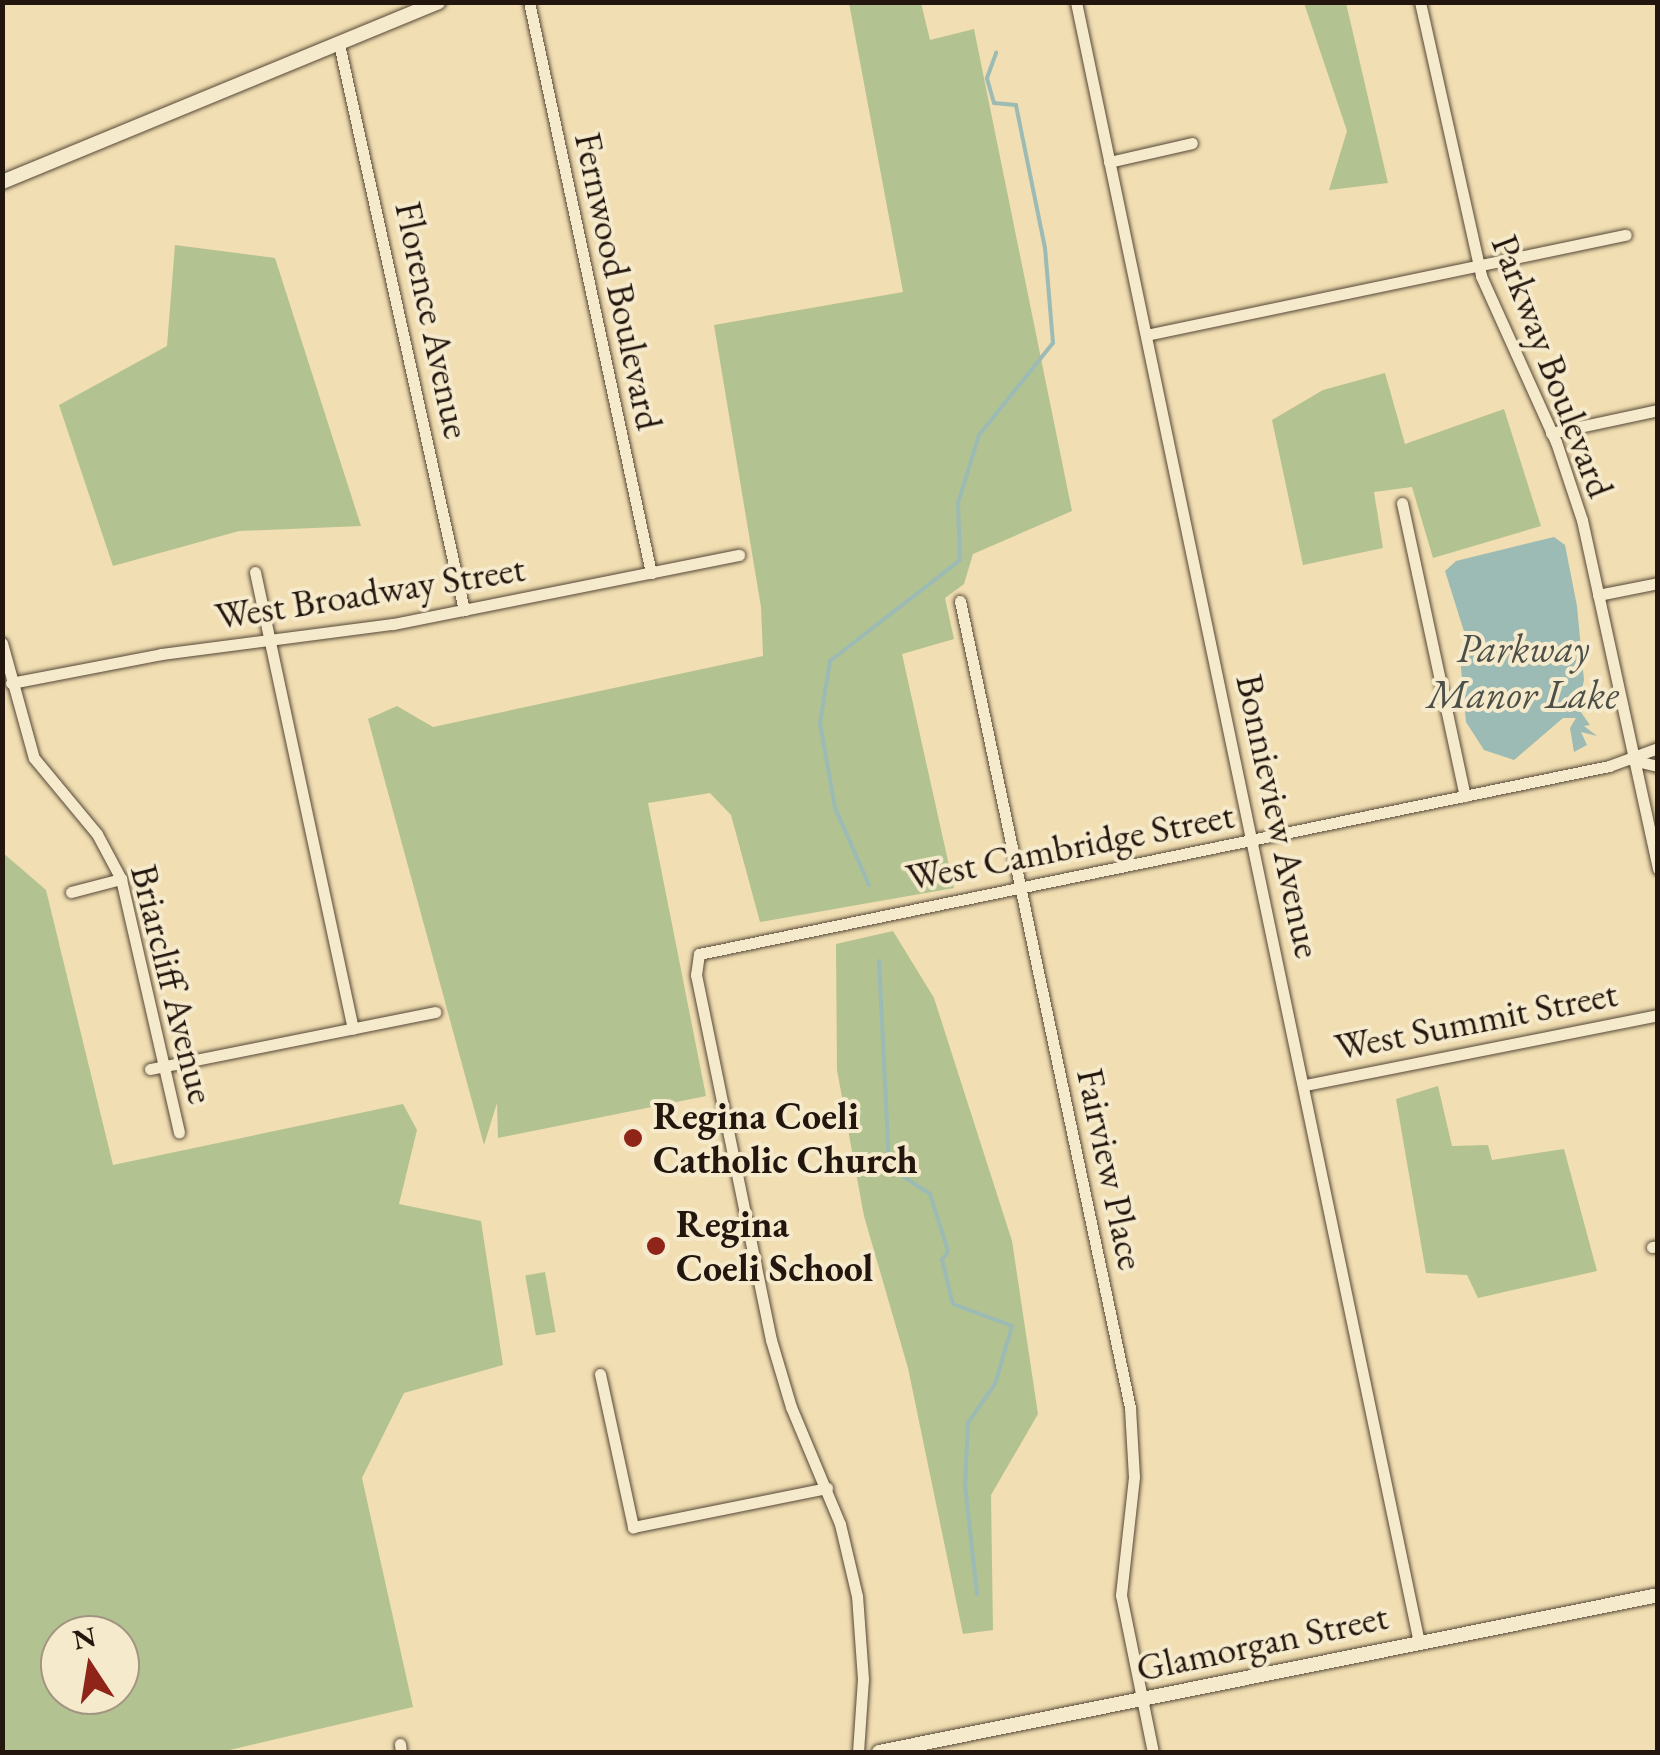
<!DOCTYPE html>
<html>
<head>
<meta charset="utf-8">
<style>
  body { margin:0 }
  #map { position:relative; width:1660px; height:1755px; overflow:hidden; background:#f1deb2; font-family:"EB Garamond",serif }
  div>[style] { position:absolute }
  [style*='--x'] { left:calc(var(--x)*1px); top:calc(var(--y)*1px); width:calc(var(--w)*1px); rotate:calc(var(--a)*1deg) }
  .green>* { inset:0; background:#b3c291; transform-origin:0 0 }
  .water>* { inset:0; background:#9cbbb4 }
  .stream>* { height:4px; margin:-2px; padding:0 2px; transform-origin:2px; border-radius:2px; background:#9cbbb4 }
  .roads { filter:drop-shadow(0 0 2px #564837) drop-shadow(0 0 2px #564837) }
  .minor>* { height:11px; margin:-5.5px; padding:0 5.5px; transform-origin:5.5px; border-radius:5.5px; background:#f6eacd }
  .tertiary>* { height:14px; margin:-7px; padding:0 7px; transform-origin:7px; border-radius:7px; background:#f6eacd }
  .dots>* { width:28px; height:28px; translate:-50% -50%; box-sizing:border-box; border:5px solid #f6eacd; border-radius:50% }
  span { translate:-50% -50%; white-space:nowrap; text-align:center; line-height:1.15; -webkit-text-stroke:8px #f6eacd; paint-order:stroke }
  .street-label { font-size:38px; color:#23160e }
  .poi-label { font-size:38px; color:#23160e; font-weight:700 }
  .left { translate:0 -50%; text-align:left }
  .water-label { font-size:40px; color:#4d5048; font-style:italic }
  .frame { position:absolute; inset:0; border:5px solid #23160e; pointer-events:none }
  .north { position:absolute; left:40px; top:1615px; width:100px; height:100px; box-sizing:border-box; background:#f6eacd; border:2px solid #a29581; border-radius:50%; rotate:348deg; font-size:28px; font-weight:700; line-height:40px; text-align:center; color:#23160e }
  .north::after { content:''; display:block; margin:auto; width:35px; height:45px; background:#8f2418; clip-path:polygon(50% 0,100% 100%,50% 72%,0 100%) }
</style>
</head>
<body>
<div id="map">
  <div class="green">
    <div style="clip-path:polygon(849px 3px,921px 3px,930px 40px,974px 29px,1072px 511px,973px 554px,964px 584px,945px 598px,954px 639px,902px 654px,954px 888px,760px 922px,731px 815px,710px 793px,648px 803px,706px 1096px,498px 1138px,497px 1103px,484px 1145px,368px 719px,397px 706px,433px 727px,763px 656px,761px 607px,714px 325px,903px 292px)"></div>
    <div style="clip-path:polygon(1304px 3px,1346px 3px,1388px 183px,1329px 190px,1347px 131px)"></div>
    <div style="clip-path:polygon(175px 245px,275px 258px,361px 526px,239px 531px,113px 566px,59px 405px,167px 346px)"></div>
    <div style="clip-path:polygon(1385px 373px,1405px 444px,1504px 409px,1541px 526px,1433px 558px,1412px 487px,1374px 492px,1383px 548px,1303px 565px,1272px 420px,1323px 390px)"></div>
    <div style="clip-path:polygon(evenodd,2px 852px,46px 890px,113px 1165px,403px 1104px,417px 1130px,399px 1204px,481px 1221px,503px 1365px,404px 1393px,362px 1478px,413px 1707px,221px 1752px,3px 1752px,2px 852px,60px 1635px,120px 1635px,120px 1695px,60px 1695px,60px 1635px)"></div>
    <div style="clip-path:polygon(893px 931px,934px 998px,1012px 1241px,1038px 1414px,991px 1495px,993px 1630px,963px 1634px,908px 1368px,864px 1216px,837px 1070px,836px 944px)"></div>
    <div style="clip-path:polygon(1438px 1086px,1452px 1146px,1488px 1145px,1492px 1160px,1564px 1149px,1597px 1271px,1478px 1298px,1467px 1275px,1426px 1273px,1396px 1099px)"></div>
    <div style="left:545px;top:1272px;width:61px;height:20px;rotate:80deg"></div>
  </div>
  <div class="water">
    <div style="clip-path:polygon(1554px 537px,1565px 545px,1577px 606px,1584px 680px,1578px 708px,1590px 725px,1584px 726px,1597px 736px,1581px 732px,1587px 745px,1574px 752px,1570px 728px,1576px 718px,1563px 718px,1514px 760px,1484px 750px,1466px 722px,1460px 657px,1467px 641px,1445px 571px,1456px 561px)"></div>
  </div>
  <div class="stream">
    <div style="--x:869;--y:885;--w:84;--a:-113.8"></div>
    <div style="--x:835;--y:808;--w:86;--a:-100"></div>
    <div style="--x:820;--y:723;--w:63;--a:-80.8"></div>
    <div style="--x:830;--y:661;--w:165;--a:-37.8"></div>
    <div style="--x:960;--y:560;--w:57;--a:-92"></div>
    <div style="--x:958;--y:503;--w:71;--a:-72.8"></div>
    <div style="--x:979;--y:435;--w:118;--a:-51.2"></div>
    <div style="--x:1053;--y:343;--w:95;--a:-94.8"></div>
    <div style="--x:1045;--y:248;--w:146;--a:-101.5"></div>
    <div style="--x:1016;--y:105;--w:22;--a:-175"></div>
    <div style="--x:994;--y:103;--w:26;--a:-106"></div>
    <div style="--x:987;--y:78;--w:27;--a:-70"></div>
    <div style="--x:879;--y:961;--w:206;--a:87.2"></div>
    <div style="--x:889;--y:1167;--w:49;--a:33.4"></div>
    <div style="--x:930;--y:1194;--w:60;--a:72.5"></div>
    <div style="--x:948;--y:1251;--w:11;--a:124"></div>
    <div style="--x:942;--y:1260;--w:45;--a:76"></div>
    <div style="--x:953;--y:1304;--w:63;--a:20.4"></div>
    <div style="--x:1012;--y:1326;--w:60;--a:106.3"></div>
    <div style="--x:995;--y:1384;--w:47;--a:124.7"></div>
    <div style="--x:968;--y:1423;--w:62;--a:92.8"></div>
    <div style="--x:965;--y:1485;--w:110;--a:83.7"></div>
  </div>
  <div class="roads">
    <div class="minor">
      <div style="--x:529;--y:2;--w:584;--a:77.94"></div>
      <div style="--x:1076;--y:2;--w:1676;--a:78.19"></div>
      <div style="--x:1420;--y:2;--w:281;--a:77.4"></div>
      <div style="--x:1481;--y:276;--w:182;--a:65.7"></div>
      <div style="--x:1556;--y:442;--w:82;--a:71.6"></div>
      <div style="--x:1582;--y:520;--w:357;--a:77.7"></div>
      <div style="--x:339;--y:44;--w:580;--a:77.55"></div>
      <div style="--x:1109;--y:162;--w:85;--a:-12.9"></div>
      <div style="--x:1146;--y:335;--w:490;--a:-11.8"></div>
      <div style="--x:1551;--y:433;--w:109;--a:-12.1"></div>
      <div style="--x:1402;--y:503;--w:300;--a:77.9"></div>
      <div style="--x:255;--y:572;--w:467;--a:77.9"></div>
      <div style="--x:1598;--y:595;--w:61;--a:-11.3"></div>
      <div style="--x:960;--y:601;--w:825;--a:78.1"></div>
      <div style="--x:1130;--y:1408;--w:69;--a:86.7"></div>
      <div style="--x:1134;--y:1477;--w:119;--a:96.3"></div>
      <div style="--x:1121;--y:1595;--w:160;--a:78.5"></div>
      <div style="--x:2;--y:643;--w:119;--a:74.5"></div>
      <div style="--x:34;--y:758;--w:99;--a:50.3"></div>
      <div style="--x:97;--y:834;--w:51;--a:61.9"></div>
      <div style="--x:121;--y:879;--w:260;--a:77.1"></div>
      <div style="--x:11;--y:683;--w:153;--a:-10.9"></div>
      <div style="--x:161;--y:654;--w:234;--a:-7.4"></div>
      <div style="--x:393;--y:624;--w:353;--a:-11.3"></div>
      <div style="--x:1632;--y:760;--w:27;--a:13"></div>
      <div style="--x:71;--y:892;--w:52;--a:-14.6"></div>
      <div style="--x:150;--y:1069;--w:291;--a:-11.3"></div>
      <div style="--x:1305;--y:1085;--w:360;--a:-11.2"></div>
      <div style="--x:1652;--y:1247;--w:6;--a:-9"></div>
      <div style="--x:600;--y:1374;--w:157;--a:77.8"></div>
      <div style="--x:633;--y:1527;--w:198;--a:-11.4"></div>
      <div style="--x:400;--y:1744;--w:8;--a:83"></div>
      <div style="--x:858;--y:1752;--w:73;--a:-86.1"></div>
      <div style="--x:863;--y:1679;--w:83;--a:-94.1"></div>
      <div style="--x:857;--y:1596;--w:74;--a:-103.3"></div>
      <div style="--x:840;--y:1524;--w:127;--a:-112.7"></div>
      <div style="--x:791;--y:1407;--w:70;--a:-106.6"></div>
      <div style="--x:771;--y:1340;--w:373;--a:-101.6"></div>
      <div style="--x:696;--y:975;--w:21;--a:-82"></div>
      <div style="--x:699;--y:954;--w:929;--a:-11.67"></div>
      <div style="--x:1609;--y:766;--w:52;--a:-20.2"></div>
    </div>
    <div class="tertiary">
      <div style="--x:2;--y:182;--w:472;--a:-22.4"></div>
      <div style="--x:879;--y:1752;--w:795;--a:-11.39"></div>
    </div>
  </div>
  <div class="dots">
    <div style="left:633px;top:1138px;background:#8f2418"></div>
    <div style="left:656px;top:1246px;background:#8f2418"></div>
  </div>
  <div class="street-label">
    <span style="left:619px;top:281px;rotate:78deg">Fernwood Boulevard</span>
    <span style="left:433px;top:320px;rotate:78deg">Florence Avenue</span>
    <span style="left:1553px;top:366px;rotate:69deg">Parkway Boulevard</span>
    <span style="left:370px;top:592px;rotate:-9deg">West Broadway Street</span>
    <span style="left:1279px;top:816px;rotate:78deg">Bonnieview Avenue</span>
    <span style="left:1070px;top:846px;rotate:-11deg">West Cambridge Street</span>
    <span style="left:173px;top:984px;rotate:76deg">Briarcliff Avenue</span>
    <span style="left:1476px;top:1020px;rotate:-11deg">West Summit Street</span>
    <span style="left:1111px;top:1169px;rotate:78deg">Fairview Place</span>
    <span style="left:1262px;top:1642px;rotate:-12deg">Glamorgan Street</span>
  </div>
  <div class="poi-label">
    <span class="left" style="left:653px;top:1138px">Regina Coeli<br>Catholic Church</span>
    <span class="left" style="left:676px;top:1246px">Regina<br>Coeli School</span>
  </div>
  <div class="water-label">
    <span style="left:1523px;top:671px">Parkway<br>Manor Lake</span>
  </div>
  <div class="frame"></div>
  <div class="north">N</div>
</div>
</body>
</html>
